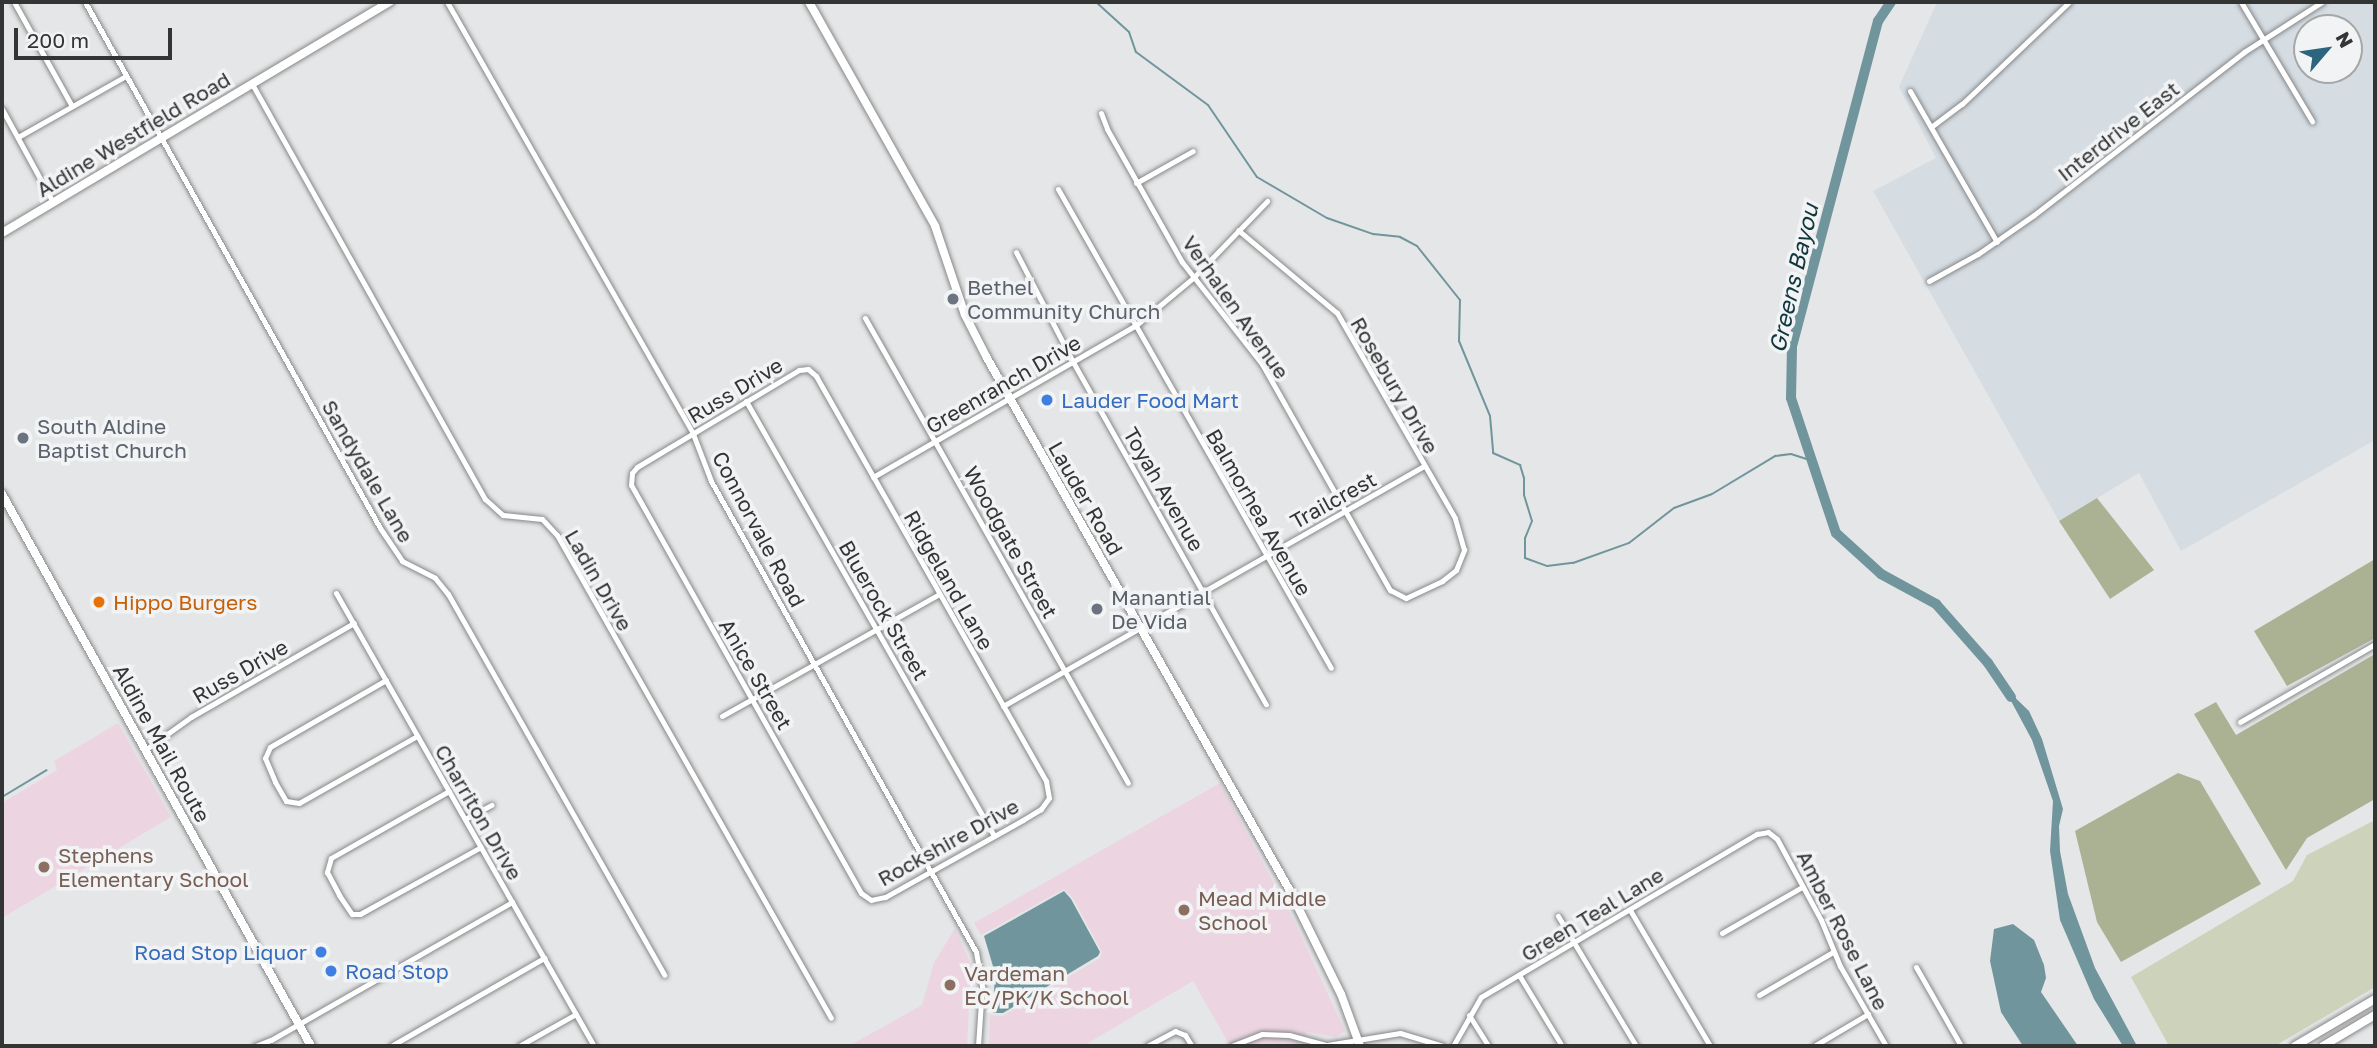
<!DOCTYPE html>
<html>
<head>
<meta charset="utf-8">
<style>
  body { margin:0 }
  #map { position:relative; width:2377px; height:1048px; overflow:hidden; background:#e5e6e7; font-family:"Golos Text",sans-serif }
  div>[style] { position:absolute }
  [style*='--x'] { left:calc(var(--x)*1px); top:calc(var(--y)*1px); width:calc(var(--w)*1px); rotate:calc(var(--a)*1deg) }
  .built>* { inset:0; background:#d5dde3 }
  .education>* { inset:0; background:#ecd5e1 }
  .green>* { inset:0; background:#cdd3ba }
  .forest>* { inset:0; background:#abb294 }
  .water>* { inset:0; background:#70959c }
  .stream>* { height:2px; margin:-1px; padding:0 1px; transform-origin:1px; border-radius:1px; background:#70959c }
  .river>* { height:10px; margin:-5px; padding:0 5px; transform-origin:5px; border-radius:5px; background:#70959c }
  .roads { filter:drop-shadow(0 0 2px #878889) drop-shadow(0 0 2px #878889) }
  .street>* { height:5px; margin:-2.5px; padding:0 2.5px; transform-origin:2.5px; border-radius:2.5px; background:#fff }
  .secondary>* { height:8px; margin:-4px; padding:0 4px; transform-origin:4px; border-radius:4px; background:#fff }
  .dots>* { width:19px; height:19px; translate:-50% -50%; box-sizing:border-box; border:4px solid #f2f3f4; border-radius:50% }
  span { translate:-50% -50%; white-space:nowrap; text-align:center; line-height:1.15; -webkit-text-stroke:7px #f2f3f4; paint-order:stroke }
  .street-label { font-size:21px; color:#333434 }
  .worship-label { font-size:21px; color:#5b616d }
  .left { translate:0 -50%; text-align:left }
  .shop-label { font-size:21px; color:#366cbe }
  .right { translate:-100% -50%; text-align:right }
  .food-label { font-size:21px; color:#c56008 }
  .education-label { font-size:21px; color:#785e54 }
  .water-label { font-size:23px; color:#11373d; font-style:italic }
  .frame { position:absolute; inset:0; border:4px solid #333434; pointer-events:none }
  .north { position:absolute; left:2293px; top:14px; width:70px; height:70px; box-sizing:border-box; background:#f2f3f4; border:2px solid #a6a7a7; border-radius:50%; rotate:61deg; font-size:19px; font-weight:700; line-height:28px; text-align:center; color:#333434 }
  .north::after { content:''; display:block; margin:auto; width:24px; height:32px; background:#2d657f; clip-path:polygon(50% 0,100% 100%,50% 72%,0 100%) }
  .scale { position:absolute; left:14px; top:28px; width:158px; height:32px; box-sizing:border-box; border:4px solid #333434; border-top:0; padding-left:9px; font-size:21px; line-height:24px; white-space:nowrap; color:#333434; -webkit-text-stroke:5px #f2f3f4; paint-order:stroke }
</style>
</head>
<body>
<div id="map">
  <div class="built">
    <div style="clip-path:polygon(evenodd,1937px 2px,2375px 2px,2375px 440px,2181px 551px,2139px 473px,2059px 521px,1873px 191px,1936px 158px,1899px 87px,1937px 2px,2307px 28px,2349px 28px,2349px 70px,2307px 70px,2307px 28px)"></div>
  </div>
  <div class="education">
    <div style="clip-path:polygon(118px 723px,171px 817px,2px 918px,2px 803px,57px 770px,54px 761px)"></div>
    <div style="clip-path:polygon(1220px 783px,1295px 923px,1345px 1031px,1336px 1037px,1307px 1032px,1303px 1046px,1230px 1046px,1193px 981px,1083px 1046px,989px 1046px,990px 1015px,1003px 1016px,1100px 958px,1102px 952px,1073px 898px,1064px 889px,981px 935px,974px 923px)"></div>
    <div style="clip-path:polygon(955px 928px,971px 965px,967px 1046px,849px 1046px,922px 1005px,934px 963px)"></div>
  </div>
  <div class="green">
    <div style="clip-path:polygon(2375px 820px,2375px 987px,2275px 1046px,2169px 1046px,2131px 977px,2293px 881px,2307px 855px)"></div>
  </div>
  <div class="forest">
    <div style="clip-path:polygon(2097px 498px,2154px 570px,2110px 599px,2059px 521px)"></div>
    <div style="clip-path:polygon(2375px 559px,2375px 638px,2287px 686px,2254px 631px)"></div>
    <div style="clip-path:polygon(2375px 654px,2375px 799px,2307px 838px,2286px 870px,2194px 714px,2216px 702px,2236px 735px)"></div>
    <div style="clip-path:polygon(2178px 773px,2200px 781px,2261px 884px,2121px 962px,2097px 922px,2075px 831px)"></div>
  </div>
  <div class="water">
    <div style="clip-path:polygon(2003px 686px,2029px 711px,2042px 739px,2063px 809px,2059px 826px,2060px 851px,2068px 894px,2095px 968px,2137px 1046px,2123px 1046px,2094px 999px,2060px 920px,2050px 851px,2053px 801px,2032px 740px)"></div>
    <div style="clip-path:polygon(1064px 891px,1071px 899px,1100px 952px,1098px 956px,1003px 1013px,993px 1013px,995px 973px,984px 936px)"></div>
    <div style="clip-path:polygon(2013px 924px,2034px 940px,2044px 965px,2046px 978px,2041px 992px,2078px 1046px,2023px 1046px,2001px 1012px,1990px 961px,1994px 929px)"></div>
  </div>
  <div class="stream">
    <div style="--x:1096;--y:2;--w:45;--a:42.3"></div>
    <div style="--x:1129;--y:32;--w:21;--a:71"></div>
    <div style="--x:1136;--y:52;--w:89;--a:36.4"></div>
    <div style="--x:1208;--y:105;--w:87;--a:55.8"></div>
    <div style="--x:1257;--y:177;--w:81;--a:30.4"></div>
    <div style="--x:1327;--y:218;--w:49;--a:19.2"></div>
    <div style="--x:1373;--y:234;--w:27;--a:6"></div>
    <div style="--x:1400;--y:237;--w:19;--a:28"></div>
    <div style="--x:1417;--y:246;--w:69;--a:51.5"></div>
    <div style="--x:1460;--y:300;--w:41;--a:91.4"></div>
    <div style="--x:1459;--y:341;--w:81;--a:67.5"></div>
    <div style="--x:1490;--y:416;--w:37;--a:85"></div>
    <div style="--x:1493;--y:453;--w:30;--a:24"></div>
    <div style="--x:1520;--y:465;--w:14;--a:73"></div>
    <div style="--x:1524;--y:478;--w:17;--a:90"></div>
    <div style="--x:1524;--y:495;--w:27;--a:73"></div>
    <div style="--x:1532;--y:521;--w:18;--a:112"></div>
    <div style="--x:1525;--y:538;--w:20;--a:90"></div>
    <div style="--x:1525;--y:558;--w:23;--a:20"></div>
    <div style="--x:1547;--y:566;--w:26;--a:-7"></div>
    <div style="--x:1573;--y:563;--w:59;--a:-19.7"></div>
    <div style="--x:1629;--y:543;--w:57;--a:-37.9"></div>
    <div style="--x:1674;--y:508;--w:40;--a:-20.2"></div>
    <div style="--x:1712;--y:494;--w:74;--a:-31.1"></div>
    <div style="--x:1775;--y:456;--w:16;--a:-7"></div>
    <div style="--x:1791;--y:454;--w:22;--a:18"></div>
    <div style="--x:2;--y:797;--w:52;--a:-31"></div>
  </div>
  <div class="river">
    <div style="--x:1891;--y:2;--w:23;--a:124"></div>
    <div style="--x:1878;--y:21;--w:337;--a:104.8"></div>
    <div style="--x:1792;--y:347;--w:51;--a:91.1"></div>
    <div style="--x:1791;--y:398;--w:142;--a:71.6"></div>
    <div style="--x:1836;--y:533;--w:61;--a:42.3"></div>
    <div style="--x:1881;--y:574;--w:63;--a:28.6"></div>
    <div style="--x:1936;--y:604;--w:79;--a:48.6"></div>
    <div style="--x:1988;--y:663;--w:41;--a:55.9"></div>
  </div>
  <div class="roads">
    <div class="street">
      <div style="--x:14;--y:2;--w:119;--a:60.9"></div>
      <div style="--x:85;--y:2;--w:603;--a:60.71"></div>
      <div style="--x:380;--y:528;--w:40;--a:56"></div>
      <div style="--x:402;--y:561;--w:37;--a:27"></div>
      <div style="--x:435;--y:578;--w:21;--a:51"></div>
      <div style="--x:448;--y:594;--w:438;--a:60.4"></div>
      <div style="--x:447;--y:2;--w:497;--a:60.3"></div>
      <div style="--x:693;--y:434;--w:50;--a:69"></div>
      <div style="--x:711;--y:481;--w:540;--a:60.64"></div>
      <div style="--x:976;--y:952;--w:36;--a:80"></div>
      <div style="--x:982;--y:987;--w:59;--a:93.9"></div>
      <div style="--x:2241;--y:2;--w:139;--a:59.2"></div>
      <div style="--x:252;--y:84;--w:476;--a:60.7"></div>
      <div style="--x:485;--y:499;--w:24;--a:42"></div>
      <div style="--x:503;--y:515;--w:39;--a:6"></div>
      <div style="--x:542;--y:519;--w:22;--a:47"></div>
      <div style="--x:557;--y:535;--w:555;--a:60.43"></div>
      <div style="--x:1910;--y:91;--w:174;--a:60.1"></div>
      <div style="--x:2;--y:109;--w:106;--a:61.3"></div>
      <div style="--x:1101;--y:113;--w:17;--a:69"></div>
      <div style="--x:1107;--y:129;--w:153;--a:60.6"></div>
      <div style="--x:1182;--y:262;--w:130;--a:51.9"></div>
      <div style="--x:1262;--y:364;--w:260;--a:60.5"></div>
      <div style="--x:1390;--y:590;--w:18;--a:27"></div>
      <div style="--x:1406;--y:598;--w:40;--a:-25"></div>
      <div style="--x:1442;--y:581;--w:18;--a:-38"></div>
      <div style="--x:1456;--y:570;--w:22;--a:-68"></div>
      <div style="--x:1464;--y:550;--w:33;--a:-106"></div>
      <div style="--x:1455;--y:518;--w:237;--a:-119.9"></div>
      <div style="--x:1337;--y:313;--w:129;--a:-140"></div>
      <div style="--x:1931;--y:127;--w:39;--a:-37"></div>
      <div style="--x:1962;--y:104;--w:148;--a:-43.6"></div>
      <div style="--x:18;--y:137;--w:124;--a:-29.5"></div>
      <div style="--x:1136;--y:183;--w:65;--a:-29.3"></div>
      <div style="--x:1058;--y:189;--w:551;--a:60.32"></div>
      <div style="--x:1016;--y:252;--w:124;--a:62.6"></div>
      <div style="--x:1073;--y:362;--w:393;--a:60.6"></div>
      <div style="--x:1929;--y:281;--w:56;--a:-28.9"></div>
      <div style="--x:1978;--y:254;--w:68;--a:-34.9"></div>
      <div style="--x:2034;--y:215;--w:266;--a:-37.8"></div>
      <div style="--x:2244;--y:52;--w:93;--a:-32.7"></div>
      <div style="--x:865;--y:318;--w:534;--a:60.51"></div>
      <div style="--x:808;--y:369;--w:11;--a:41"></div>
      <div style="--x:816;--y:376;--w:466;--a:60.4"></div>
      <div style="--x:1046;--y:781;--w:17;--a:80"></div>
      <div style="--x:1049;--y:798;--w:14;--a:126"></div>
      <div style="--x:1041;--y:809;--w:21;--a:149"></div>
      <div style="--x:1023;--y:820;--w:158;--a:150.8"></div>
      <div style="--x:885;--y:897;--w:14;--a:168"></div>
      <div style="--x:871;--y:900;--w:12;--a:-145"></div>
      <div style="--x:861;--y:893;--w:468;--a:-119.4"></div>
      <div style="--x:631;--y:485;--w:12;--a:-85"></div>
      <div style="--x:632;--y:473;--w:8;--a:-50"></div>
      <div style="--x:637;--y:467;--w:189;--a:-30.9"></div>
      <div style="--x:799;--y:370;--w:9;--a:-6"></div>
      <div style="--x:746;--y:401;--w:500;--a:60.3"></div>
      <div style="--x:873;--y:477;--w:302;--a:-30"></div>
      <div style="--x:1135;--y:326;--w:75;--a:-39.6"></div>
      <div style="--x:1193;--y:278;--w:107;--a:-46.1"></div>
      <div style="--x:336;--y:593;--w:521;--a:60.34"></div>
      <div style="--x:386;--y:680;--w:134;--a:150"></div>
      <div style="--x:270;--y:747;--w:12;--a:114"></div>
      <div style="--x:265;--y:758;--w:26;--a:67"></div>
      <div style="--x:275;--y:782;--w:22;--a:60"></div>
      <div style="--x:286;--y:801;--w:13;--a:9"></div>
      <div style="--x:299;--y:803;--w:136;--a:-29.6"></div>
      <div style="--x:1003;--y:706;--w:485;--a:-29.7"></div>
      <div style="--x:722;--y:716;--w:249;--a:-29.3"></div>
      <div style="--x:2240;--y:722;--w:156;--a:-30"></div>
      <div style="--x:145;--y:750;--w:57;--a:-35.7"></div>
      <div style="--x:191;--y:717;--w:188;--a:-30"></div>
      <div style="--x:449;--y:791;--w:136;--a:150.4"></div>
      <div style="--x:331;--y:858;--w:15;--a:106"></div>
      <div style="--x:327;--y:872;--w:26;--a:62"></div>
      <div style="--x:339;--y:895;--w:23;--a:56"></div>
      <div style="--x:352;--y:914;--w:8;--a:0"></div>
      <div style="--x:360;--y:914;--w:138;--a:-29"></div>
      <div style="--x:465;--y:819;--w:30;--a:-28"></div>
      <div style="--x:1630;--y:910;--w:158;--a:59.5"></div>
      <div style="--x:1558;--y:916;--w:152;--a:59"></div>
      <div style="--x:1722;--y:933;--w:92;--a:-29.9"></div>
      <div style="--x:1916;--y:967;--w:91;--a:60.3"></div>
      <div style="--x:1519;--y:975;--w:83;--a:58.8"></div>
      <div style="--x:1759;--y:995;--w:86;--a:-30.2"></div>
      <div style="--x:1469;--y:1015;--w:36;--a:58"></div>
      <div style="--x:255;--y:1046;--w:17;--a:-21"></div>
      <div style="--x:271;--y:1040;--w:278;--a:-29.8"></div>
      <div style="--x:391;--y:1046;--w:177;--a:-29.9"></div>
      <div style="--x:519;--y:1046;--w:65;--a:-29.3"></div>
      <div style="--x:1147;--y:1046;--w:32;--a:-28"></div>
      <div style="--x:1175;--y:1031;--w:11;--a:22"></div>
      <div style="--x:1185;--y:1035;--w:13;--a:58"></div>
      <div style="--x:1231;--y:1046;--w:33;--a:-21"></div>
      <div style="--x:1262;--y:1034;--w:27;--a:2"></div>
      <div style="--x:1289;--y:1035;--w:39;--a:15"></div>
      <div style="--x:1327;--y:1045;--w:74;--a:-9.3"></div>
      <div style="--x:1400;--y:1033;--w:45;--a:16.8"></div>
      <div style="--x:1453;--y:1046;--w:56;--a:-60.3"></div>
      <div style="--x:1481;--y:997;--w:321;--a:-30.6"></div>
      <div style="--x:1757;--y:834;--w:11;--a:-10"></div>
      <div style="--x:1768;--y:832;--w:11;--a:38"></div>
      <div style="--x:1777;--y:839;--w:92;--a:61.5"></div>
      <div style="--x:1821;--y:920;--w:50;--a:67.6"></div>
      <div style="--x:1840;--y:966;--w:92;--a:60.1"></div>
      <div style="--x:1814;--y:1046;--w:63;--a:-30.7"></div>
    </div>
    <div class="secondary">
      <div style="--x:809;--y:2;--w:257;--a:60.6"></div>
      <div style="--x:935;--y:226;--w:94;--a:71.4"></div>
      <div style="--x:965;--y:315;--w:48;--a:62.9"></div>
      <div style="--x:987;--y:358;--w:611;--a:60.37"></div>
      <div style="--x:1289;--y:889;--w:117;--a:63.7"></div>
      <div style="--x:1341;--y:994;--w:55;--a:69.9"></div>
      <div style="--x:2;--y:233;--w:452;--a:-30.8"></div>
      <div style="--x:2;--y:494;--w:633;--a:60.76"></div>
      <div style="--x:2295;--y:1046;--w:93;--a:-30.4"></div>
      <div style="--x:2323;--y:1046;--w:61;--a:-30.8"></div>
    </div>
  </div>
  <div class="dots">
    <div style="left:953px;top:299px;background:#6b7280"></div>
    <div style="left:1047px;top:400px;background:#3f7fe0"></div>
    <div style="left:23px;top:438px;background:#6b7280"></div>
    <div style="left:99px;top:602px;background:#e8710a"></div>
    <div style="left:1097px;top:609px;background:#6b7280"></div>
    <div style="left:44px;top:867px;background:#8d6e63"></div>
    <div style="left:1184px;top:910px;background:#8d6e63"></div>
    <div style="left:321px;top:952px;background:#3f7fe0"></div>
    <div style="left:331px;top:971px;background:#3f7fe0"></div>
    <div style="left:950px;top:985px;background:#8d6e63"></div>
  </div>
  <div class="street-label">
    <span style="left:2118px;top:131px;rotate:-38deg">Interdrive East</span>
    <span style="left:133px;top:134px;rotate:-31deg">Aldine Westfield Road</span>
    <span style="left:1236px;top:307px;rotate:55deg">Verhalen Avenue</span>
    <span style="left:1003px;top:384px;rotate:-30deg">Greenranch Drive</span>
    <span style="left:1395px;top:385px;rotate:60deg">Rosebury Drive</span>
    <span style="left:735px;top:390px;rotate:-31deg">Russ Drive</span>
    <span style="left:368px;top:471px;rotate:60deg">Sandydale Lane</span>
    <span style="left:1164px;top:489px;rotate:60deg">Toyah Avenue</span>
    <span style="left:1086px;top:498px;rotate:60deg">Lauder Road</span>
    <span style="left:1333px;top:500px;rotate:-29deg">Trailcrest</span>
    <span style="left:1259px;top:512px;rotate:60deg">Balmorhea Avenue</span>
    <span style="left:759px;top:529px;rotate:62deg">Connorvale Road</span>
    <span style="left:1011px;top:542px;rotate:61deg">Woodgate Street</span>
    <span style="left:599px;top:580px;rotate:60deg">Ladin Drive</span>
    <span style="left:949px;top:580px;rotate:60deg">Ridgeland Lane</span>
    <span style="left:884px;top:610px;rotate:60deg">Bluerock Street</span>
    <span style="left:240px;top:671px;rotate:-30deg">Russ Drive</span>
    <span style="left:756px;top:674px;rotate:60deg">Anice Street</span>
    <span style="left:162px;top:743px;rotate:61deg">Aldine Mail Route</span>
    <span style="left:479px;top:812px;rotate:60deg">Charriton Drive</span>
    <span style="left:948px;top:842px;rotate:-29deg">Rockshire Drive</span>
    <span style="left:1592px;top:914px;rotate:-31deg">Green Teal Lane</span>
    <span style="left:1843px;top:930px;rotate:63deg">Amber Rose Lane</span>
  </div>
  <div class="worship-label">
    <span class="left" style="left:967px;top:299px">Bethel<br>Community Church</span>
    <span class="left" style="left:37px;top:438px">South Aldine<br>Baptist Church</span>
    <span class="left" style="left:1111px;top:609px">Manantial<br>De Vida</span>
  </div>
  <div class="shop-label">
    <span class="left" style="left:1061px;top:400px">Lauder Food Mart</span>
    <span class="right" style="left:307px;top:952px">Road Stop Liquor</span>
    <span class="left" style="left:345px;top:971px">Road Stop</span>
  </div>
  <div class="food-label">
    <span class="left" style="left:113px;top:602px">Hippo Burgers</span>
  </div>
  <div class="education-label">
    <span class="left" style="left:58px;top:867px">Stephens<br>Elementary School</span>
    <span class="left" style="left:1198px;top:910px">Mead Middle<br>School</span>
    <span class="left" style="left:964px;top:985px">Vardeman<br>EC/PK/K School</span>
  </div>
  <div class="water-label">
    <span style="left:1793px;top:278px;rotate:-77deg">Greens Bayou</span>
  </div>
  <div class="frame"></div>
  <div class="north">N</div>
  <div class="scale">200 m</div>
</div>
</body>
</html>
